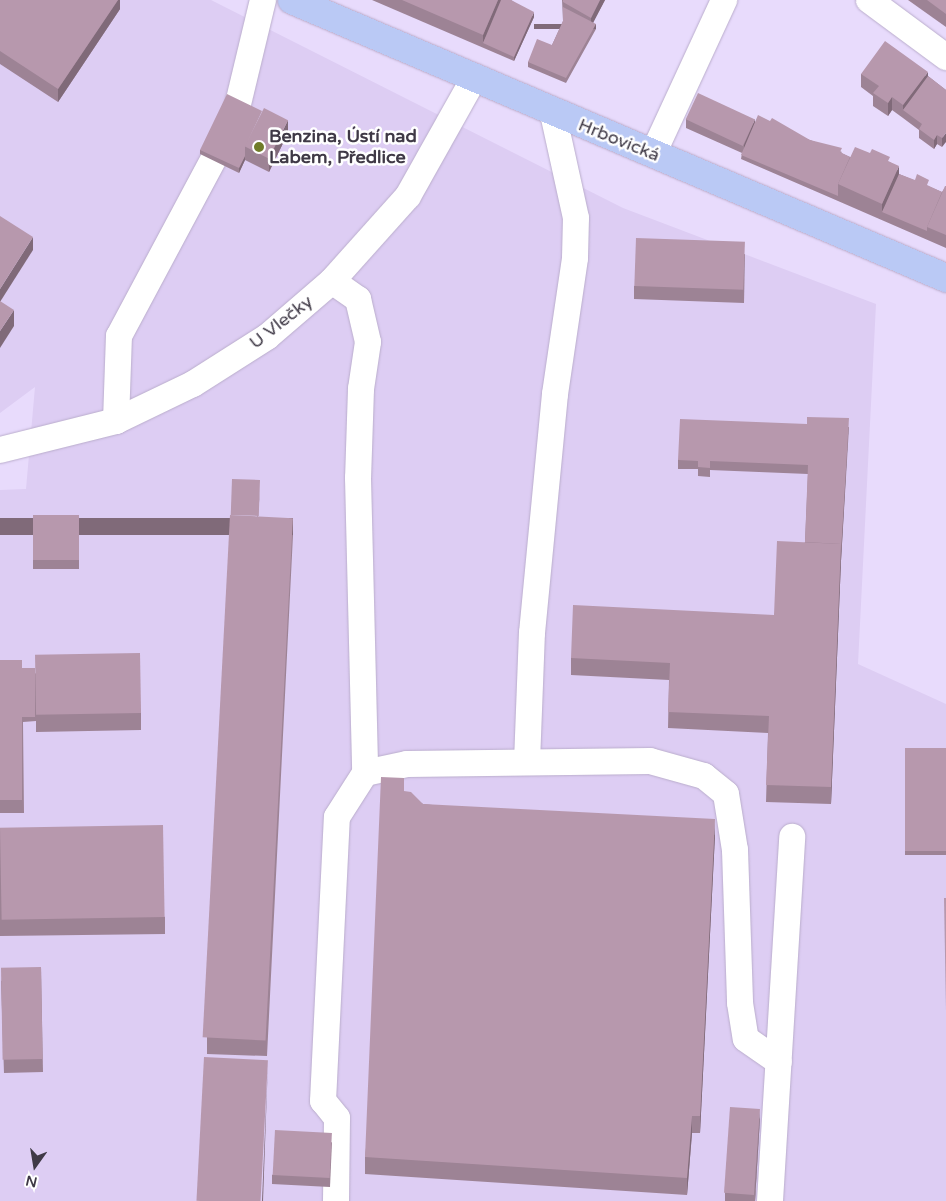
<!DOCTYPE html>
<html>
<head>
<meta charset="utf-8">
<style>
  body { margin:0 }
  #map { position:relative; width:946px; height:1201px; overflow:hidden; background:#e8dbfc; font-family:"Varela Round",sans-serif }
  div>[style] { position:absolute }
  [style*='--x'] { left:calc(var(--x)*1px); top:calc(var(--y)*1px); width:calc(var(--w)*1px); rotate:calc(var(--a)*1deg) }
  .built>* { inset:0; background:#ddcdf3 }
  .roads { filter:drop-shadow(0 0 1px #baadcc) drop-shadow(0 0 1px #baadcc) }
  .minor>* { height:26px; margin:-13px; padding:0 13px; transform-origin:13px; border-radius:13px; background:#fff }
  .major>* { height:28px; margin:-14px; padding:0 14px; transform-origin:14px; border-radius:14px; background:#bac9f5 }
  .wall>* { inset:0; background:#9d8395; transform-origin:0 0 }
  .shaded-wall>* { inset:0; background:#806a79; transform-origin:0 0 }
  .building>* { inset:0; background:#b798ad; transform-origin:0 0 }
  .dots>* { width:14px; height:14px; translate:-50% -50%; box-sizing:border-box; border:2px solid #fff; border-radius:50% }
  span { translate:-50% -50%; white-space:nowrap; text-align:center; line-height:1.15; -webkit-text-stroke:5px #fff; paint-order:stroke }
  .poi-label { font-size:18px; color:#3f3946; font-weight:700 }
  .left { translate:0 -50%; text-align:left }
  .street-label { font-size:18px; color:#3f3946 }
  .north { position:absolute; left:10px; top:1141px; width:50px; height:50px; -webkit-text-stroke:4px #fff; paint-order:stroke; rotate:193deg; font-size:14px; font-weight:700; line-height:20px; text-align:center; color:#3f3946 }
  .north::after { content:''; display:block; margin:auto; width:18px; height:22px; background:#3f3946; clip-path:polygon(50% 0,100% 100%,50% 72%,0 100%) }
</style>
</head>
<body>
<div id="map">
  <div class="built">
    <div style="clip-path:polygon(0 0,211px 0,623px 208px,876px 304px,858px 664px,946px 704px,946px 1201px,0 1201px,0 490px,26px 489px,35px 387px,0 413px)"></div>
  </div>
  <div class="roads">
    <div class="minor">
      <div style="--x:869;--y:0;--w:96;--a:36.5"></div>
      <div style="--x:238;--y:104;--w:107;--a:-76.5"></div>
      <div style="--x:653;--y:154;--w:170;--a:-65.2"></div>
      <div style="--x:332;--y:281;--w:32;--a:35"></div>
      <div style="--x:358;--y:299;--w:44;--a:76.9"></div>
      <div style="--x:368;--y:342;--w:48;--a:98.5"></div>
      <div style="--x:361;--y:389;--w:89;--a:91.9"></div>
      <div style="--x:358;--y:478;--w:295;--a:88.6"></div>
      <div style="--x:116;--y:421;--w:85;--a:-88"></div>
      <div style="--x:119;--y:336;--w:200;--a:-61.9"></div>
      <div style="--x:0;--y:450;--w:120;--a:-14"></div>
      <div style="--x:116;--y:421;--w:85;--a:-25.7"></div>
      <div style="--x:193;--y:384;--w:88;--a:-32.4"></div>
      <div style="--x:267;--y:337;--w:86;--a:-40.7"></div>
      <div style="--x:332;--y:281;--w:114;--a:-48.2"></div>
      <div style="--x:408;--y:196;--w:133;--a:-60.7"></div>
      <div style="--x:527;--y:762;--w:129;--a:-87.8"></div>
      <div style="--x:532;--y:633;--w:240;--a:-84.5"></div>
      <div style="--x:555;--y:394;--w:137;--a:-81.6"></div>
      <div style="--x:575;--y:258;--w:40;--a:-88.6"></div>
      <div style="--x:576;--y:218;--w:107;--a:-102.4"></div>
      <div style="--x:336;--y:1201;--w:83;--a:-89.3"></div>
      <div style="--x:337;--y:1118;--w:22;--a:-129"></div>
      <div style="--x:323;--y:1101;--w:284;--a:-87.2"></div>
      <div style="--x:337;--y:817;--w:52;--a:-57.5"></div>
      <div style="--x:365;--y:773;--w:43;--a:-12.1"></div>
      <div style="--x:407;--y:764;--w:243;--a:-0.7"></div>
      <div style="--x:650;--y:761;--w:56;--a:15.5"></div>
      <div style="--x:704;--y:776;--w:28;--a:39"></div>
      <div style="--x:726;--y:794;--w:57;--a:80.9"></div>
      <div style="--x:735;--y:850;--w:153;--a:88.1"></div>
      <div style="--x:740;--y:1003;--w:36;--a:81"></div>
      <div style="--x:746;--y:1039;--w:40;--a:34.9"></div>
      <div style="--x:770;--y:1201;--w:365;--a:-86.5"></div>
    </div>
    <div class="major">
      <div style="--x:292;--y:0;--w:711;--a:23.03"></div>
    </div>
  </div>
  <div class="wall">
    <div style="clip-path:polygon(0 0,120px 0,120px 9px,58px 102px,0 64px)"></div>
    <div style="clip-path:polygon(372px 0,511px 0,534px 17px,514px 61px)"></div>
    <div style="clip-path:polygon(562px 0,605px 0,593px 22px,596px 29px,566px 83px,528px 67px,528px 62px,552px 45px,563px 21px)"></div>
    <div style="clip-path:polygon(908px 0,946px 0,946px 27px)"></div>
    <div style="clip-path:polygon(861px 74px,928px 76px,946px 90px,942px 147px,937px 144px,934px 149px,919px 138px,919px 130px,903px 118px,892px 110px,888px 116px,873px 106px,873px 96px,861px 87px)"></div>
    <div style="clip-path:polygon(686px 119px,755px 123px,810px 140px,842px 152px,841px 153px,850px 157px,890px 162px,899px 174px,942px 192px,946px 186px,946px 248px,838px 201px,741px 159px,742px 153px,686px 128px)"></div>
    <div style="clip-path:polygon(288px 133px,269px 172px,245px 160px,239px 173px,200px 154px,200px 150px)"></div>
    <div style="clip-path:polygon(745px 254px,744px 303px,634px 299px,634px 286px)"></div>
    <div style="clip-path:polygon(849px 427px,841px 561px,831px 804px,766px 802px,768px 733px,668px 728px,669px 680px,571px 675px,571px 658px,774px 615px,805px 542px,808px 474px,710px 470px,710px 477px,698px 476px,698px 469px,678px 469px,678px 460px)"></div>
    <div style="clip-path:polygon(260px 489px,258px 517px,293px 535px,267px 1056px,207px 1054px,207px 1037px)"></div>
    <div style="left:33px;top:515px;width:46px;height:54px"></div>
    <div style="clip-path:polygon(0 660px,141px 713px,141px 730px,36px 732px,36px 721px,23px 722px,24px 813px,0 813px)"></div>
    <div style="left:905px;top:748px;width:41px;height:107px"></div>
    <div style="clip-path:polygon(404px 792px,423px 804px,715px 835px,700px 1133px,692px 1133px,687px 1195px,365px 1174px,365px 1157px)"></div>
    <div style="clip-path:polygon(0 828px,165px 917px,165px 934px,0 936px)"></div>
    <div style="clip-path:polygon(41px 967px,43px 1072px,4px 1073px,1px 981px)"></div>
    <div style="clip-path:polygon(760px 1117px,755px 1201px,725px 1201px,725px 1193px)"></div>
    <div style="clip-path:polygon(332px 1142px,330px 1187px,272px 1184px,272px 1175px)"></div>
  </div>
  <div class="shaded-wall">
    <div style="clip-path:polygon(118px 0,120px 0,120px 9px,58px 102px,58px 89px)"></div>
    <div style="clip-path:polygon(498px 0,503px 0,483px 43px,483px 35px)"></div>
    <div style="clip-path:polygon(600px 0,605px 0,591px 27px,591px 18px)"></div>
    <div style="clip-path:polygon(534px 12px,534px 17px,514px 61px,514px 57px)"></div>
    <div style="left:596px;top:24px;width:5px;height:62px;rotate:90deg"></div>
    <div style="clip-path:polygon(928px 72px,928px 85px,903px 110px,903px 105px)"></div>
    <div style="clip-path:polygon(892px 97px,892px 110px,888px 116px,888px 103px)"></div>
    <div style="clip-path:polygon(755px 119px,755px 128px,744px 154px,744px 145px)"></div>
    <div style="clip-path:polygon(288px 120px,288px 133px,269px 172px,269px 159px)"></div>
    <div style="clip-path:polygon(946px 133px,946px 142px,942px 147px,942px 138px)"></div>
    <div style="clip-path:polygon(937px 135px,937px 144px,934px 149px,934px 140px)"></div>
    <div style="clip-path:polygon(245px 156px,245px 160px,239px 173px,239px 168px)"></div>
    <div style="clip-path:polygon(899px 166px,899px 183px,882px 212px,882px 204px)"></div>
    <div style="clip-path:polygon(33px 237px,33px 250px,0 302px,0 289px)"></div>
    <div style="clip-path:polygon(14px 310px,14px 326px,0 348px,0 331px)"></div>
    <div style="clip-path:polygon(849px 418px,841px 561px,831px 804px,831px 787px,841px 544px)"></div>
    <div style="left:293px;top:518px;width:17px;height:522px;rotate:90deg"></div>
    <div style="clip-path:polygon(715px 819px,715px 835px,700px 1133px,700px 1116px)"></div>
    <div style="clip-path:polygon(268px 1060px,263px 1201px,262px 1201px)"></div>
    <div style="clip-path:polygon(760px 1109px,760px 1117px,755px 1201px,755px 1195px)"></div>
    <div style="clip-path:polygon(692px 1116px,692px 1133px,687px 1195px,687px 1178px)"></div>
  </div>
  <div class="building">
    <div style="clip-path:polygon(0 0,118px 0,58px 89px,0 51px)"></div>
    <div style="clip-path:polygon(402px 0,498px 0,483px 35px)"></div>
    <div style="clip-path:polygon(501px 0,511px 0,534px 12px,514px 57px,483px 43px)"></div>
    <div style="clip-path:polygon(563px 0,600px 0,591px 18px,563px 2px)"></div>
    <div style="clip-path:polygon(927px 0,946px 0,946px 14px)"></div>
    <div style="clip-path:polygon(563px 7px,596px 24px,566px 78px,528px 62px,537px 39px,552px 45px,563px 21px)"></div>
    <div style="clip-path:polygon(885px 41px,928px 72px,903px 105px,892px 97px,888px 103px,873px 93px,879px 86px,861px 74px)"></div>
    <div style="clip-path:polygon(928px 76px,946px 90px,946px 133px,942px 138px,937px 135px,934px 140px,919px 129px,922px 124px,903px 110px)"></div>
    <div style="left:698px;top:93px;width:63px;height:29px;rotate:25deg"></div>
    <div style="clip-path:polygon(227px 94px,262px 111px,245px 147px,245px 156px,239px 168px,200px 150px)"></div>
    <div style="left:264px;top:108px;width:27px;height:43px;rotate:27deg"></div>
    <div style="clip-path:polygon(758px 115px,770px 121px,772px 118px,810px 140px,842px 148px,840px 152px,850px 157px,838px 184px,838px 196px,741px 155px)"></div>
    <div style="clip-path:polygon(855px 147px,870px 153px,872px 149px,890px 157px,888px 161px,899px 166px,882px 204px,838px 184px)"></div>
    <div style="clip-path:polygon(899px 174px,915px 180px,917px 174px,929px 180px,927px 185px,942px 192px,927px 227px,927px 231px,882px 212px)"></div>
    <div style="clip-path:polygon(945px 186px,946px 186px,946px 235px,927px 227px)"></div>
    <div style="clip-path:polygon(0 216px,33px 237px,0 289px)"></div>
    <div style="left:636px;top:238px;width:109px;height:48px;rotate:2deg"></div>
    <div style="clip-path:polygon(0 301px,14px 310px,0 331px)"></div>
    <div style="clip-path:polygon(807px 417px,849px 418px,841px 552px,841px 544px,805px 542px,808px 465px,710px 461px,710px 468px,698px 467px,698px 461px,678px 460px,680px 419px,807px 424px)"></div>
    <div style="left:232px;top:479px;width:28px;height:36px;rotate:2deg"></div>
    <div style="left:33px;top:515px;width:46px;height:45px"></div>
    <div style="left:230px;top:515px;width:63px;height:523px;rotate:3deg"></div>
    <div style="clip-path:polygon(777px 541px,841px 544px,831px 787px,766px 785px,769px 716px,668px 712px,670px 663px,571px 658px,573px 605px,774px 615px)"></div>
    <div style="left:140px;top:653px;width:60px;height:105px;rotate:89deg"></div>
    <div style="left:0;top:660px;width:22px;height:140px"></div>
    <div style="left:22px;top:668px;width:13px;height:49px"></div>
    <div style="left:905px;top:748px;width:41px;height:103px"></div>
    <div style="clip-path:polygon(381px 777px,404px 778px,404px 791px,411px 792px,423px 804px,715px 819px,700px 1116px,692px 1116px,687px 1178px,365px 1157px)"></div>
    <div style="left:163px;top:825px;width:92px;height:163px;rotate:89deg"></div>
    <div style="clip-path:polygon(944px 898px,946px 898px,946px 1011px)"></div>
    <div style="left:41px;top:967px;width:92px;height:40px;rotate:89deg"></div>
    <div style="left:204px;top:1057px;width:64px;height:144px;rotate:3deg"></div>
    <div style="left:730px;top:1107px;width:30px;height:86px;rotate:4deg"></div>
    <div style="left:275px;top:1130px;width:57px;height:45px;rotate:3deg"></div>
  </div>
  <div class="dots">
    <div style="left:259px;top:147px;background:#707c29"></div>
  </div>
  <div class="poi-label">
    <span class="left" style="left:269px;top:147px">Benzina, Ústí nad<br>Labem, Předlice</span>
  </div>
  <div class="street-label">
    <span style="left:619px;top:140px;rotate:22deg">Hrbovická</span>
    <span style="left:281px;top:322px;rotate:-38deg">U Vlečky</span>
  </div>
  <div class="north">N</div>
</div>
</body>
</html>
